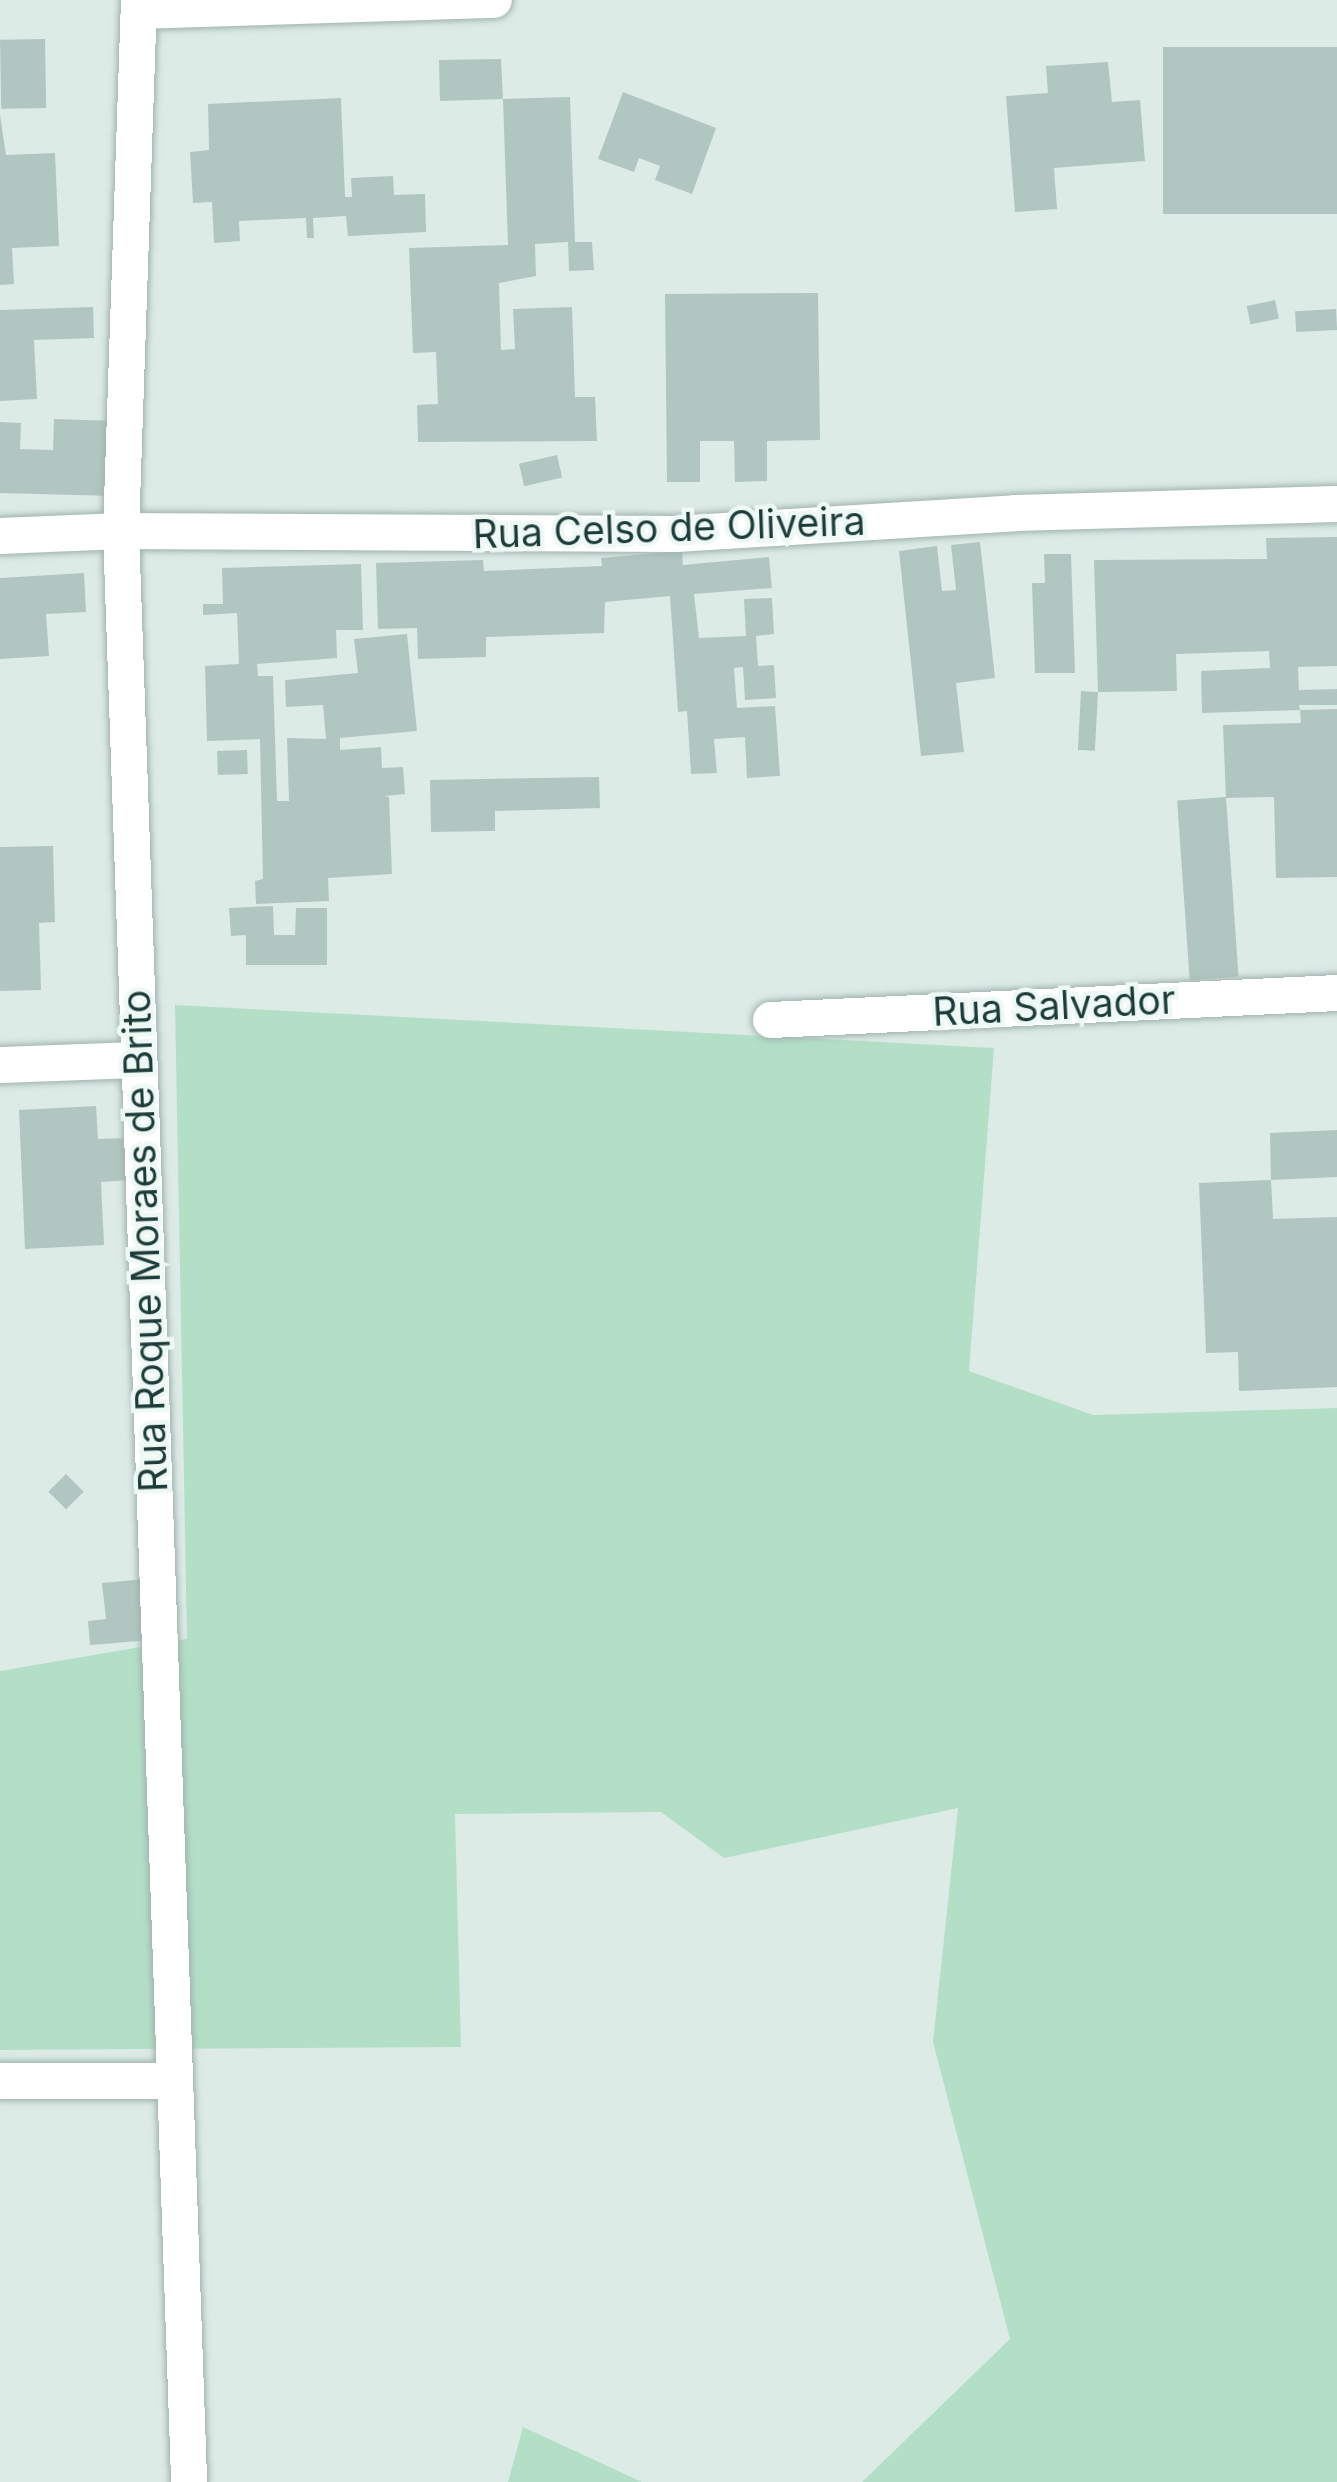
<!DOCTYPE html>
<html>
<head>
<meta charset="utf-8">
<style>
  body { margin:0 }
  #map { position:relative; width:1337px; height:2482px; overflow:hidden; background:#ddebe7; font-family:Inter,sans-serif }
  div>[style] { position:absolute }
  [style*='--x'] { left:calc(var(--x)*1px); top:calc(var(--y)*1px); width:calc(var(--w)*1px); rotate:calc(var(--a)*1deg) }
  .green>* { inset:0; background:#b3dfc7 }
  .building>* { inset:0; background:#b2c6c1; transform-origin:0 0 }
  .roads { filter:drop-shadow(0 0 3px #a0b3af) drop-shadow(0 0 3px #a0b3af) }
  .minor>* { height:36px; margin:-18px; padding:0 18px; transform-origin:18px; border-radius:18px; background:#fff }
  span { translate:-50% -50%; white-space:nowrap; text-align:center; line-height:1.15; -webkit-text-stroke:9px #eef8f4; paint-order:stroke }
  .street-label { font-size:39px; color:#1d3c39 }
</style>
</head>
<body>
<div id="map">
  <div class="green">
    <div style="clip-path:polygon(175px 1005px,994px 1048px,969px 1371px,1093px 1415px,1337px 1408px,1337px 2482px,862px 2482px,1010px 2339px,933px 2042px,958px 1808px,724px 1858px,661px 1812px,455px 1814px,461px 2047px,0 2050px,0 1671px,187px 1639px)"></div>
    <div style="clip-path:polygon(523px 2427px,642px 2482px,508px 2482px)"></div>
  </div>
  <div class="building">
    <div style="left:45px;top:39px;width:69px;height:45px;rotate:89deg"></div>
    <div style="left:1337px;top:47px;width:167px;height:174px;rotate:90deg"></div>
    <div style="clip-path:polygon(501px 59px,503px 99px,570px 97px,575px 242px,592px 242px,594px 270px,569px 271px,568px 242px,535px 244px,536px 276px,499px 283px,501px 350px,515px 349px,513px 309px,572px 307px,575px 397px,595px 397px,597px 441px,418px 442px,417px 405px,438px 404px,436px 352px,413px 353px,409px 248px,508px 245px,503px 99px,440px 101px,439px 60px)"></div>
    <div style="clip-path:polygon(1108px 62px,1112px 102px,1140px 100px,1145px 161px,1054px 168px,1057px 209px,1015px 212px,1006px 96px,1048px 93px,1046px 66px)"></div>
    <div style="clip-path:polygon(623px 92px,716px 128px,692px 194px,655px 180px,660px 166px,639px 158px,634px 172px,598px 159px)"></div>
    <div style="clip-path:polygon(341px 98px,345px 197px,352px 197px,351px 178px,393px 176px,394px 195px,425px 194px,426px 232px,348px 236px,346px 216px,313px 218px,314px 238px,307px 238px,306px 218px,239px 221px,240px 241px,214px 243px,212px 202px,193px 203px,190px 152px,209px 150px,208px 104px)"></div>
    <div style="clip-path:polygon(0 115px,6px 155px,55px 153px,59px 246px,12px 248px,14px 284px,0 285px)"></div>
    <div style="clip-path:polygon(818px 293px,820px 440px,767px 441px,767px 481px,735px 482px,734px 441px,700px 441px,700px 482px,667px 482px,665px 294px)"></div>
    <div style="left:1275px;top:300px;width:19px;height:29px;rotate:78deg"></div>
    <div style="clip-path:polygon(93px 307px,94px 338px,34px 340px,37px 399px,0 401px,0 310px)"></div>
    <div style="left:1336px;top:309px;width:21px;height:41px;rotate:87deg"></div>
    <div style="clip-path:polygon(54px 419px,115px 421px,113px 496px,0 493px,0 422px,21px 423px,20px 449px,53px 450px)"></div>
    <div style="left:557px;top:455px;width:23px;height:39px;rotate:77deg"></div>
    <div style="clip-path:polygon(1337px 537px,1337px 666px,1298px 667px,1299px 690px,1337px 689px,1337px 705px,1299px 705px,1300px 710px,1337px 709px,1337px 877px,1276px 878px,1274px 797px,1226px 798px,1223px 725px,1301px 723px,1300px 710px,1202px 713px,1201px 671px,1270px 668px,1269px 651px,1176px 654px,1177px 691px,1098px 692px,1094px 560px,1267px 559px,1266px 538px)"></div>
    <div style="clip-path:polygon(980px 542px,995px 678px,956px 683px,964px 752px,921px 756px,899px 551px,937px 546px,942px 591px,956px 590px,951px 545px)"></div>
    <div style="clip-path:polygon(682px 551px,683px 565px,769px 557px,772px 588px,694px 594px,699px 638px,746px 636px,744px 599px,772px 598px,774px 634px,756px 636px,758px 666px,774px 665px,776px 698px,745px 700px,743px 667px,734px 668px,737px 708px,775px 706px,780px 776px,747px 778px,745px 737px,714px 739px,717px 773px,691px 774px,687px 711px,678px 712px,670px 596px,605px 602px,604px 633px,486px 637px,486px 657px,418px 659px,417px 628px,378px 629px,376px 563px,483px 560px,484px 571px,602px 566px,601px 558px)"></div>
    <div style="clip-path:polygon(1044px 554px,1071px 554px,1075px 673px,1035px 673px,1032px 583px,1045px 583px)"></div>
    <div style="clip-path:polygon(361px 564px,363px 630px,336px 630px,337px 658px,257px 664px,258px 676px,273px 676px,277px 801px,289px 801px,287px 738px,326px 739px,323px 705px,286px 707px,285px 680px,358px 673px,354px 639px,407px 634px,417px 731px,340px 738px,340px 750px,381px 747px,382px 768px,403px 767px,405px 794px,384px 796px,389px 797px,392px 874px,328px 878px,329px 901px,256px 904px,255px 881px,263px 879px,260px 739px,207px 741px,205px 666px,239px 664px,237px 613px,203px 615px,203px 604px,223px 604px,222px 568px)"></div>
    <div style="clip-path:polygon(84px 573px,86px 612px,46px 614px,49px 656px,0 659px,0 578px)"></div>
    <div style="left:1081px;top:691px;width:17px;height:59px;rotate:3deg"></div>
    <div style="left:247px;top:750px;width:24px;height:30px;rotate:88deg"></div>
    <div style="clip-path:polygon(599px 777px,600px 808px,495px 811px,495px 831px,431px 832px,430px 780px)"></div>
    <div style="left:1226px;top:797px;width:180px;height:49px;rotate:86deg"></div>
    <div style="clip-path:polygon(53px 846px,55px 922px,39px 923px,41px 990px,0 991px,0 847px)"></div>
    <div style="clip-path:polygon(273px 906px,274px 935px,295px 935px,296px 908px,327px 908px,327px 965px,246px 965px,246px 935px,231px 936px,229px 908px)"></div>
    <div style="clip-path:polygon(96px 1106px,98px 1139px,128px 1138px,130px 1180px,101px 1182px,104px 1245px,25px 1249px,19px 1110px)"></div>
    <div style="clip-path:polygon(1337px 1130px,1337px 1177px,1271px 1180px,1273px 1219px,1337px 1217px,1337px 1387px,1239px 1391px,1238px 1352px,1206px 1353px,1199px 1183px,1271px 1180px,1270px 1133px)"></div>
    <div style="left:66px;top:1474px;width:25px;height:25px;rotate:45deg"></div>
    <div style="clip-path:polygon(145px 1579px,151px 1640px,90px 1645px,88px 1621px,106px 1619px,102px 1583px)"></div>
  </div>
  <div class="roads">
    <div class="minor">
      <div style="--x:139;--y:0;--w:531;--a:91.94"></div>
      <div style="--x:121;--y:531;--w:1952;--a:88"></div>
      <div style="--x:140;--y:11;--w:354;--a:-1.8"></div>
      <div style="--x:0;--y:536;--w:121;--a:-2.4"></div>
      <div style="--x:121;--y:531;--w:555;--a:0.31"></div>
      <div style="--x:676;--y:534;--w:340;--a:-3.5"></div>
      <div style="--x:1015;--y:513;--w:322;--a:-1.6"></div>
      <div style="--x:771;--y:1020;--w:567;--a:-2.73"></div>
      <div style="--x:0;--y:1065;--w:138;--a:-2.1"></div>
      <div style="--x:0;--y:2081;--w:175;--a:0"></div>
    </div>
  </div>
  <div class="street-label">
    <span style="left:669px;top:528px;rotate:-2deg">Rua Celso de Oliveira</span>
    <span style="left:1054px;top:1006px;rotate:-3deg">Rua Salvador</span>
    <span style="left:145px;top:1241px;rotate:-92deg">Rua Roque Moraes de Brito</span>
  </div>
</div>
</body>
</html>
